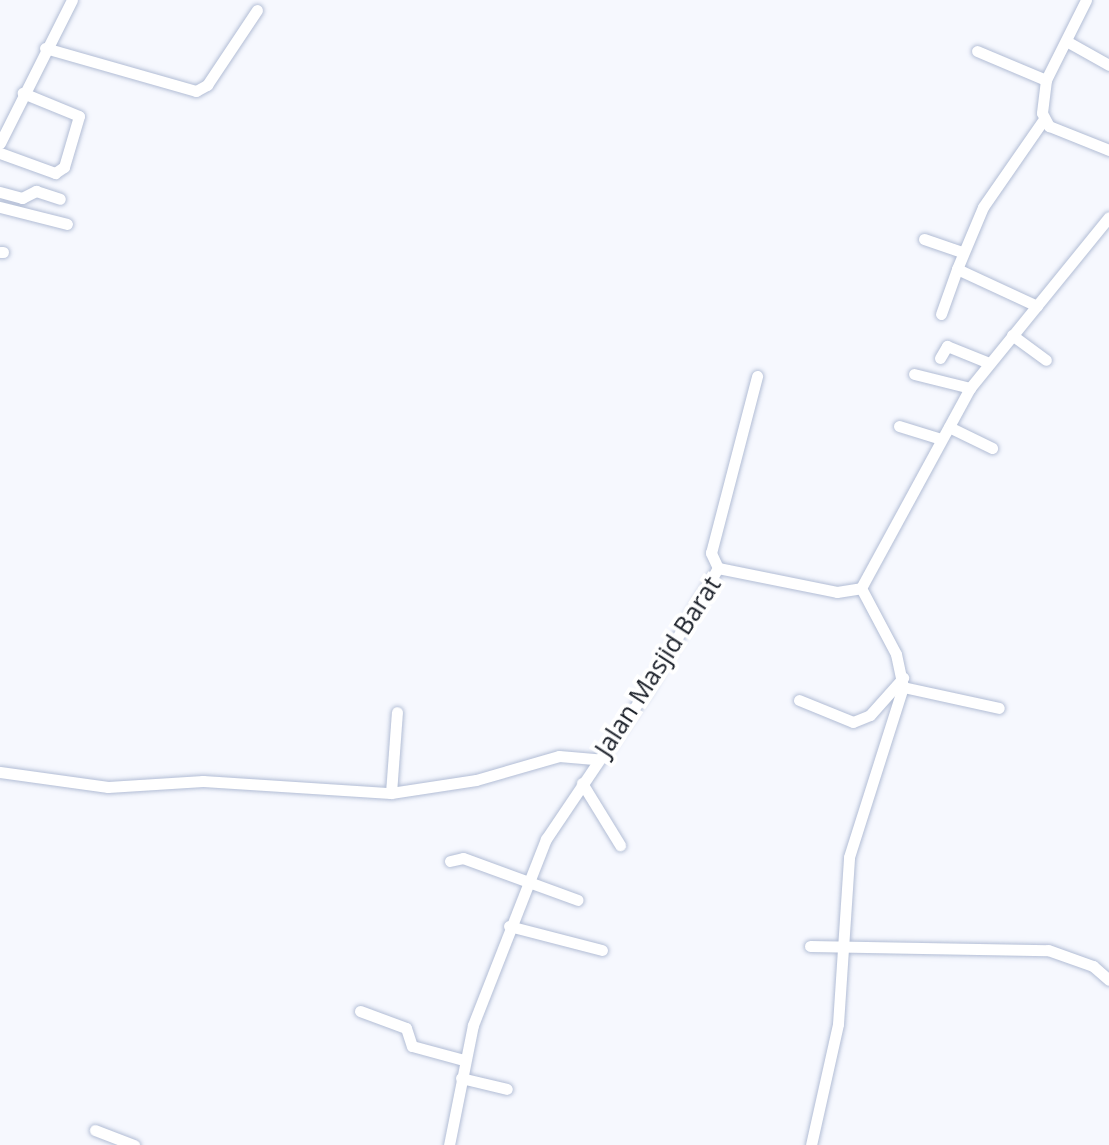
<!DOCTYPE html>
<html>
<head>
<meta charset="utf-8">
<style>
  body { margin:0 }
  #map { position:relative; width:1109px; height:1145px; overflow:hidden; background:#f6f8fe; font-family:"Open Sans",sans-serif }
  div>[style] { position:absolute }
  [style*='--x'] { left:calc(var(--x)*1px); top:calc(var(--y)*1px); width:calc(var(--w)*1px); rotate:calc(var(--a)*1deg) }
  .roads { filter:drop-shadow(0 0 2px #b2bdd5) drop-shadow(0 0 2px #b2bdd5) }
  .street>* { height:11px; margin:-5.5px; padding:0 5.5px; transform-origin:5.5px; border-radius:5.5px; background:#fff }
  span { translate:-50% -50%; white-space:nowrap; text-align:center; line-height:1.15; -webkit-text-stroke:8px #fff; paint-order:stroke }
  .street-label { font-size:25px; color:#1a1f28 }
</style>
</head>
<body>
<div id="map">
  <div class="roads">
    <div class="street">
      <div style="--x:1086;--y:0;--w:89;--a:116.6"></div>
      <div style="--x:1046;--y:80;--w:33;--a:97"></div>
      <div style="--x:1042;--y:113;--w:15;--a:62"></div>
      <div style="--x:1049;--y:126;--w:65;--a:21.8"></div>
      <div style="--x:1068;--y:42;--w:47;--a:29.3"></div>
      <div style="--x:45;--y:48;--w:157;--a:15.9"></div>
      <div style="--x:196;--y:91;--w:13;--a:-29"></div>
      <div style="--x:207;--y:85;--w:90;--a:-56.3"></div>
      <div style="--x:977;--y:51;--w:75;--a:22.8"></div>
      <div style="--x:0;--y:143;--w:160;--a:-63.3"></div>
      <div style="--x:0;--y:153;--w:59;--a:20"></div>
      <div style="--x:55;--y:173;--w:11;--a:-34"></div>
      <div style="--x:64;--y:167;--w:53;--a:-73.6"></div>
      <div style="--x:79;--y:116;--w:61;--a:-157.7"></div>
      <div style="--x:0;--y:192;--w:23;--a:15"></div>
      <div style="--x:22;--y:198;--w:16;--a:-27"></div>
      <div style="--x:36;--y:191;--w:25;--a:18"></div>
      <div style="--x:0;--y:207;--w:69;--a:14.2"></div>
      <div style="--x:924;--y:239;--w:40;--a:18.9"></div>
      <div style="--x:0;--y:252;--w:3;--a:0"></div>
      <div style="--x:1037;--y:306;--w:88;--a:-155.2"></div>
      <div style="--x:957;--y:269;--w:67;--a:-67.2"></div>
      <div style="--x:983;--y:207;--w:107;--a:-55.3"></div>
      <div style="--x:941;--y:314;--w:48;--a:-70.4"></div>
      <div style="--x:1012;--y:335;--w:42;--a:36.3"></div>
      <div style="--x:940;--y:358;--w:14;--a:-60"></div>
      <div style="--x:947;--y:346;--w:45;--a:22"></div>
      <div style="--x:914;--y:374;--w:58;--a:14"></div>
      <div style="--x:899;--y:426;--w:44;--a:17.2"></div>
      <div style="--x:949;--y:427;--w:48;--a:26"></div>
      <div style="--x:718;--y:568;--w:17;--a:-115"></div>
      <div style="--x:711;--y:553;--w:183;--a:-75.4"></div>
      <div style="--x:903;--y:687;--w:98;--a:12.3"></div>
      <div style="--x:799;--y:700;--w:58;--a:22.2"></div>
      <div style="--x:853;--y:722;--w:18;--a:-22"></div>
      <div style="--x:870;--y:715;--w:50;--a:-48.3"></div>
      <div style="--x:0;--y:772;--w:109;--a:7.9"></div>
      <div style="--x:108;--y:787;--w:95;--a:-3.6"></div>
      <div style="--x:203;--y:781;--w:188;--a:3.7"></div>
      <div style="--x:391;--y:793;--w:86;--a:-8.7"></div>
      <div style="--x:476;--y:780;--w:86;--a:-16.1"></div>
      <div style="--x:559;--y:756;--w:38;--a:5"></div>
      <div style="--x:582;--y:783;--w:73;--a:58.5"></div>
      <div style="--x:391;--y:793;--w:81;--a:-85.8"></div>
      <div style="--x:450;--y:861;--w:13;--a:-13"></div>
      <div style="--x:463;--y:858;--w:122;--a:20.1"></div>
      <div style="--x:509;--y:926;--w:96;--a:14.5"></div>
      <div style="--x:810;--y:946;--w:238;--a:1"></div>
      <div style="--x:1048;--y:950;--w:48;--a:19.6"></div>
      <div style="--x:1093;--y:966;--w:21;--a:41"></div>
      <div style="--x:360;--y:1011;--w:49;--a:20.3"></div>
      <div style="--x:406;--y:1028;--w:19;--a:72"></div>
      <div style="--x:412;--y:1046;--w:54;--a:15.1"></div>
      <div style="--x:461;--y:1078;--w:47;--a:13.4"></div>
      <div style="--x:95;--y:1130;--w:42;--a:21"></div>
      <div style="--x:449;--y:1145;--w:122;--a:-78.7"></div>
      <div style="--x:473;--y:1025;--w:200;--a:-68.6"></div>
      <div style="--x:546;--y:839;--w:179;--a:-56"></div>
      <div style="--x:646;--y:691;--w:143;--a:-59.7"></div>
      <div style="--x:718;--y:568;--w:121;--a:11.4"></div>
      <div style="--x:837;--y:592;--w:24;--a:-9"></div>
      <div style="--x:861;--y:588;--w:228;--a:-61.4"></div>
      <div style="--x:970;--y:388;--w:220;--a:-50.9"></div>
      <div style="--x:811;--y:1145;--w:124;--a:-77.4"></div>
      <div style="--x:838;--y:1024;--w:167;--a:-86.2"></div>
      <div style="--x:849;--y:857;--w:178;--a:-72.4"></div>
      <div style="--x:903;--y:687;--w:34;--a:-102"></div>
      <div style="--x:896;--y:654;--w:75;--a:-117.9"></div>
    </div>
  </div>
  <div class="street-label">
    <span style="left:657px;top:666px;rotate:-57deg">Jalan Masjid Barat</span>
  </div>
</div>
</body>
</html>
